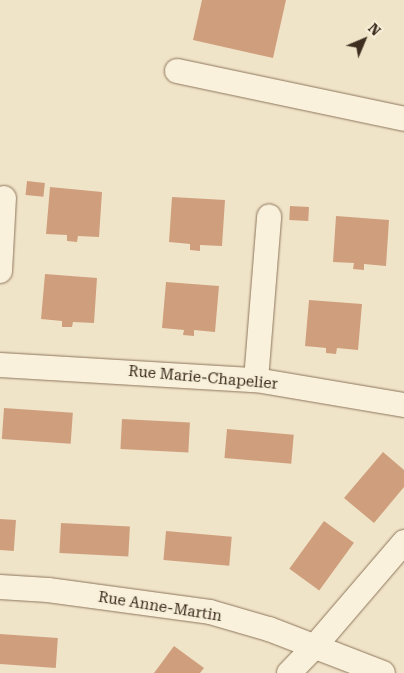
<!DOCTYPE html>
<html>
<head>
<meta charset="utf-8">
<style>
  body { margin:0 }
  #map { position:relative; width:404px; height:673px; overflow:hidden; background:#f0e4c8; font-family:"Roboto Serif",serif }
  div>[style] { position:absolute }
  [style*='--x'] { left:calc(var(--x)*1px); top:calc(var(--y)*1px); width:calc(var(--w)*1px); rotate:calc(var(--a)*1deg) }
  .building>* { inset:0; background:#cf9f7d; transform-origin:0 0 }
  .roads { filter:drop-shadow(0 0 1px #8d765c) drop-shadow(0 0 1px #8d765c) }
  .minor>* { height:24px; margin:-12px; padding:0 12px; transform-origin:12px; border-radius:12px; background:#faf1dc }
  span { translate:-50% -50%; white-space:nowrap; text-align:center; line-height:1.15; -webkit-text-stroke:4px #f7eed8; paint-order:stroke }
  .street-label { font-size:15px; color:#3d2e20 }
  .north { position:absolute; left:339px; top:15px; width:50px; height:50px; -webkit-text-stroke:4px #f7eed8; paint-order:stroke; rotate:45deg; font-size:14px; font-weight:700; line-height:20px; text-align:center; color:#3d2e20 }
  .north::after { content:''; display:block; margin:auto; width:18px; height:22px; background:#3d2e20; clip-path:polygon(50% 0,100% 100%,50% 72%,0 100%) }
</style>
</head>
<body>
<div id="map">
  <div class="building">
    <div style="clip-path:polygon(202px 0,286px 0,273px 58px,193px 40px)"></div>
    <div style="left:27px;top:181px;width:18px;height:14px;rotate:6deg"></div>
    <div style="clip-path:polygon(50px 187px,102px 192px,99px 237px,78px 236px,77px 242px,67px 241px,67px 235px,46px 234px)"></div>
    <div style="clip-path:polygon(172px 197px,225px 200px,222px 246px,200px 245px,200px 251px,190px 250px,190px 244px,169px 242px)"></div>
    <div style="left:290px;top:206px;width:19px;height:14px;rotate:3deg"></div>
    <div style="clip-path:polygon(336px 216px,389px 220px,386px 266px,364px 264px,364px 270px,353px 269px,354px 263px,333px 262px)"></div>
    <div style="clip-path:polygon(45px 274px,97px 278px,94px 323px,73px 322px,72px 327px,62px 327px,62px 321px,41px 319px)"></div>
    <div style="clip-path:polygon(166px 282px,219px 286px,215px 332px,194px 330px,194px 336px,183px 335px,184px 330px,162px 328px)"></div>
    <div style="clip-path:polygon(309px 300px,362px 304px,358px 350px,337px 348px,336px 354px,326px 353px,326px 348px,305px 346px)"></div>
    <div style="left:4px;top:408px;width:69px;height:31px;rotate:4deg"></div>
    <div style="left:122px;top:419px;width:68px;height:30px;rotate:3deg"></div>
    <div style="left:227px;top:429px;width:67px;height:29px;rotate:5deg"></div>
    <div style="clip-path:polygon(383px 452px,404px 470px,404px 487px,374px 523px,344px 498px)"></div>
    <div style="left:0;top:519px;width:16px;height:31px;rotate:4deg"></div>
    <div style="left:324px;top:521px;width:37px;height:59px;rotate:36deg"></div>
    <div style="left:61px;top:523px;width:69px;height:30px;rotate:3deg"></div>
    <div style="left:166px;top:531px;width:66px;height:29px;rotate:5deg"></div>
    <div style="left:0;top:634px;width:58px;height:30px;rotate:4deg"></div>
    <div style="clip-path:polygon(174px 646px,204px 668px,200px 673px,154px 673px)"></div>
  </div>
  <div class="roads">
    <div class="minor">
      <div style="--x:177;--y:71;--w:232;--a:11.9"></div>
      <div style="--x:0;--y:271;--w:73;--a:-86.9"></div>
      <div style="--x:0;--y:365;--w:256;--a:3.4"></div>
      <div style="--x:256;--y:380;--w:150;--a:9.6"></div>
      <div style="--x:256;--y:380;--w:164;--a:-85.4"></div>
      <div style="--x:0;--y:587;--w:48;--a:3.6"></div>
      <div style="--x:48;--y:590;--w:163;--a:7.7"></div>
      <div style="--x:210;--y:612;--w:61;--a:16.1"></div>
      <div style="--x:269;--y:629;--w:122;--a:21.1"></div>
      <div style="--x:289;--y:673;--w:37;--a:-46"></div>
      <div style="--x:315;--y:646;--w:137;--a:-49.4"></div>
    </div>
  </div>
  <div class="street-label">
    <span style="left:203px;top:378px;rotate:5deg">Rue Marie-Chapelier</span>
    <span style="left:160px;top:607px;rotate:9deg">Rue Anne-Martin</span>
  </div>
  <div class="north">N</div>
</div>
</body>
</html>
